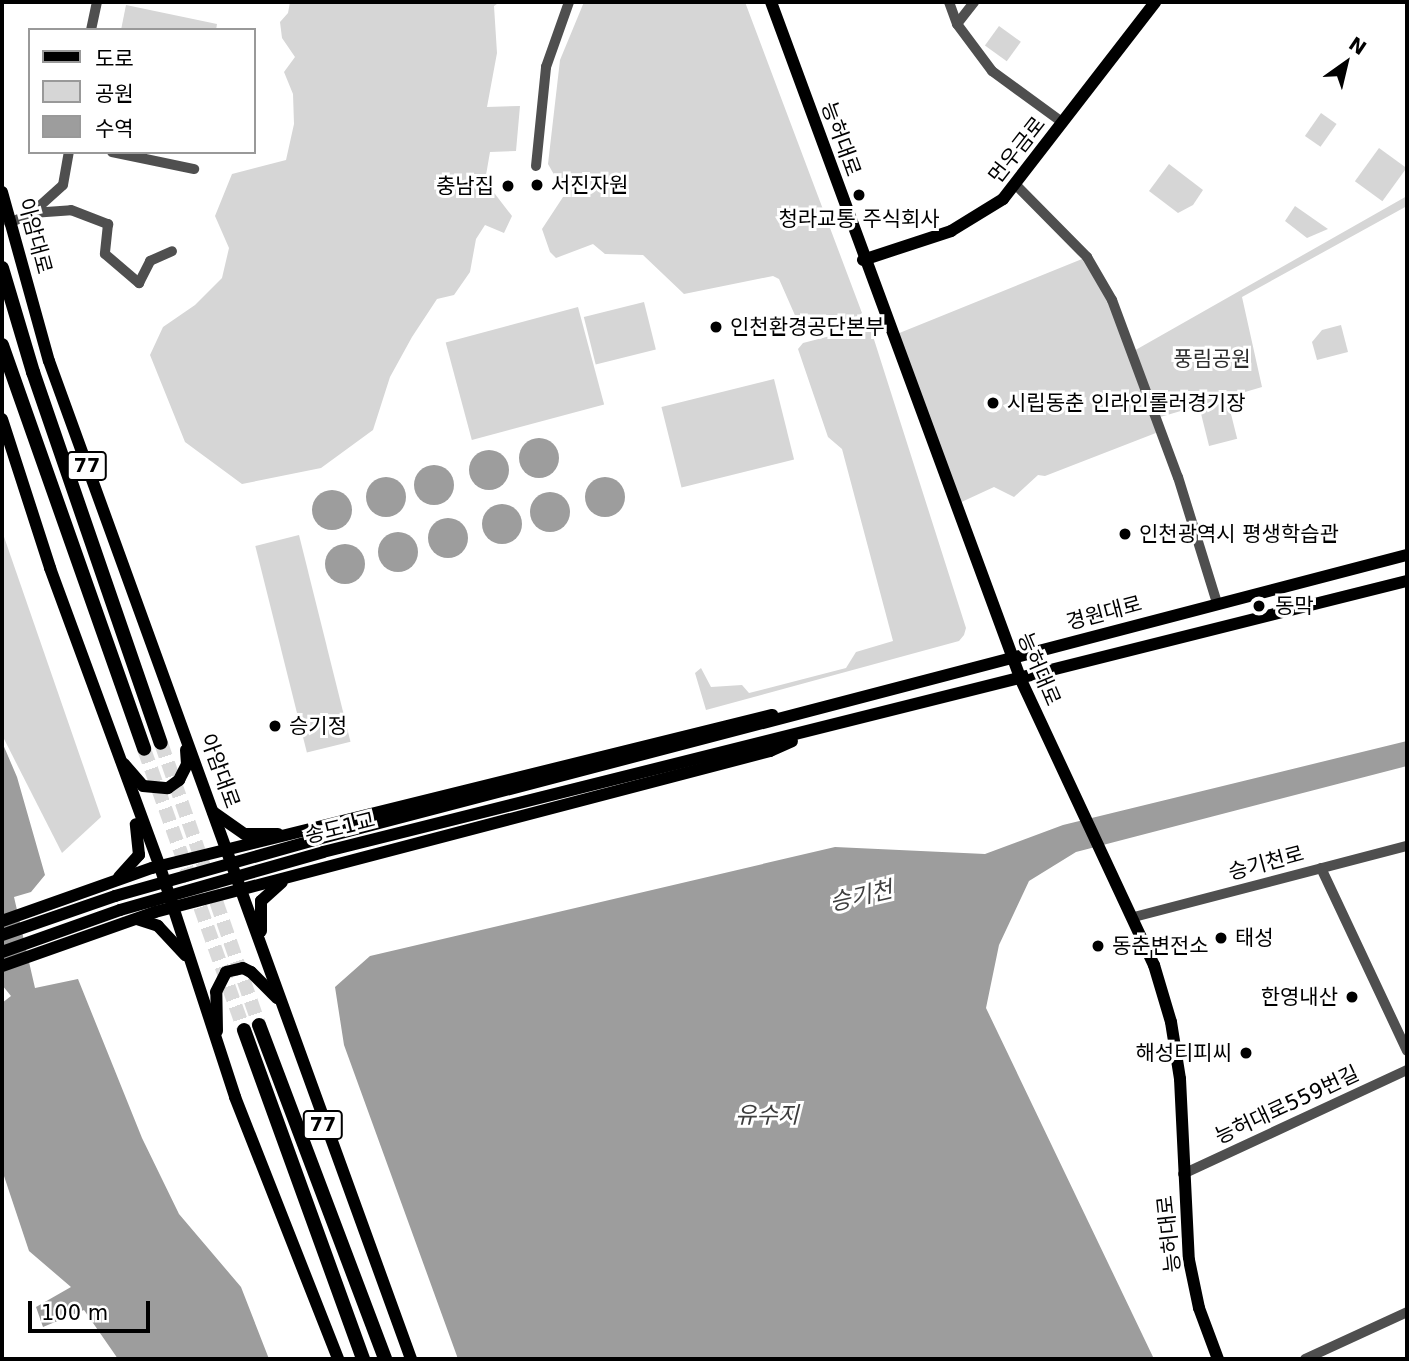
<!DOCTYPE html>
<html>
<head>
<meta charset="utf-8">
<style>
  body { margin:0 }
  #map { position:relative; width:1409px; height:1361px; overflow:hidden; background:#fff; font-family:"DejaVu Sans","Noto Sans KR",sans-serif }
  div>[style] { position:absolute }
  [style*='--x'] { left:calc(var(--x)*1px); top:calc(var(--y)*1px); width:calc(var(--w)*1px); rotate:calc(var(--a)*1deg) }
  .green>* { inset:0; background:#d6d6d6; transform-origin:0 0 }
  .water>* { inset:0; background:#9d9d9d }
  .round { border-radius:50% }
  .highway-tunnel>* { height:14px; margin-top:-7px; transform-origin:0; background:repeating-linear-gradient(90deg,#d9d9d9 0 14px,transparent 0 21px) }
  .minor>* { height:10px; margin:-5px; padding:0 5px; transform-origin:5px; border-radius:5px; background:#4f4f4f }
  .major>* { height:12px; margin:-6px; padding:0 6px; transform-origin:6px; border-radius:6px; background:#000 }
  .highway>* { height:14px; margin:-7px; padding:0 7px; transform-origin:7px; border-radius:7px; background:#000 }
  .dots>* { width:19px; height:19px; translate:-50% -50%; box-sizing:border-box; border:4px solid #fff; border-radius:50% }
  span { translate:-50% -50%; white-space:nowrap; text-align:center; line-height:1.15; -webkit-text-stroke:6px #fff; paint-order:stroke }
  .shield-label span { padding:2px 5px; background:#fff; border:2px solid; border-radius:5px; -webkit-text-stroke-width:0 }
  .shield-label { font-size:19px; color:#000; font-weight:700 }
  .street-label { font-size:21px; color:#000 }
  .poi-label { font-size:21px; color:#000 }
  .left { translate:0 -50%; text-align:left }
  .right { translate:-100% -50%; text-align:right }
  .park-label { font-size:21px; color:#2d2d2d }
  .water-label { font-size:23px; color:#3e3e3e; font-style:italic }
  .frame { position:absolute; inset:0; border:4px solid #000; pointer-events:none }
  .legend { position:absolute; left:28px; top:28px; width:228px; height:126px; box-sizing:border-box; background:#fff; border:2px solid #999; margin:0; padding:9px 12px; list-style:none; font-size:21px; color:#000 }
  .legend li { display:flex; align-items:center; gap:14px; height:35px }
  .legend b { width:35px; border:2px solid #999 }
  .north { position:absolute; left:1311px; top:28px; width:70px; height:70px; -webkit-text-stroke:5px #fff; paint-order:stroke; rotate:34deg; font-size:19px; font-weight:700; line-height:28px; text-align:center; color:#000 }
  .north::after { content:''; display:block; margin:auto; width:24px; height:32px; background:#000; clip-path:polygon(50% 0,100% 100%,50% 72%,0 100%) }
  .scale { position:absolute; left:28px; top:1301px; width:122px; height:32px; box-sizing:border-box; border:4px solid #000; border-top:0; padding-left:9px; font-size:21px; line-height:24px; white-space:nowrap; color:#000; -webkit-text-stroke:5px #fff; paint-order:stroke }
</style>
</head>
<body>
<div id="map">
  <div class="green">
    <div style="clip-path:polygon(290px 2px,500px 2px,494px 6px,497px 53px,487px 107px,520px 106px,516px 151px,490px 152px,485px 181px,512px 216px,504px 233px,485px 225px,476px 239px,470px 272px,454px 295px,437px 299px,412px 337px,390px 377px,373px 430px,321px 468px,242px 484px,185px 442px,150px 355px,163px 327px,195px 305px,222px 278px,229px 248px,215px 216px,232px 174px,286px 160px,294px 124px,293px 94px,284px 72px,295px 57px,282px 38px,280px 22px,288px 13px)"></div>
    <div style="clip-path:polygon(584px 2px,745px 2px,862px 313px,858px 316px,801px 329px,779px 279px,773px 276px,684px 294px,643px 255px,605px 254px,593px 244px,556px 258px,550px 252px,542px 229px,565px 194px,548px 164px,560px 60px)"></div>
    <div style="clip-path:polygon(126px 5px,217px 24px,216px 30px,121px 30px)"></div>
    <div style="left:999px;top:26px;width:27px;height:24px;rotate:36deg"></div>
    <div style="left:1321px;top:113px;width:19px;height:28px;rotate:35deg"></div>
    <div style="left:1379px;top:148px;width:34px;height:41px;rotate:36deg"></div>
    <div style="clip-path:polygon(1169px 164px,1203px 190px,1193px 205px,1178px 213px,1149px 191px)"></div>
    <div style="clip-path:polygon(1407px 196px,1407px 206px,1242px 297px,1262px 387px,1157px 418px,1161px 431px,1045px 476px,1038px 475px,1014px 497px,994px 487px,955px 505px,892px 336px,1087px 257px,1132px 352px)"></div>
    <div style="clip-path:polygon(1295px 206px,1328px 229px,1307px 238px,1285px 221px)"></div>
    <div style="left:644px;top:302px;width:49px;height:62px;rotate:76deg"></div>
    <div style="left:578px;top:307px;width:101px;height:137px;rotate:75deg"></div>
    <div style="clip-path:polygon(1341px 325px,1348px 352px,1317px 360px,1312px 342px,1322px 330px)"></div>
    <div style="clip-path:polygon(865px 327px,871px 330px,966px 628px,964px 635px,959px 641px,706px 710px,695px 673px,701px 668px,711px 687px,742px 685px,749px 693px,846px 668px,856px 652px,893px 641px,842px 449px,828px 437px,798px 349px,803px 343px)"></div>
    <div style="left:774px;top:379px;width:83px;height:116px;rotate:76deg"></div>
    <div style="left:1228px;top:402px;width:38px;height:29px;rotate:76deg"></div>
    <div style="clip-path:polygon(2px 531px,101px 817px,62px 853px,2px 735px)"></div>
    <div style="left:299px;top:535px;width:213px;height:45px;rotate:76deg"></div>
  </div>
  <div class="water">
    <div class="round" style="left:519px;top:438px;width:40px;height:40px"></div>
    <div class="round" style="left:469px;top:450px;width:40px;height:40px"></div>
    <div class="round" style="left:414px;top:465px;width:40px;height:40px"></div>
    <div class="round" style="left:585px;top:477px;width:40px;height:40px"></div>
    <div class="round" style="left:366px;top:477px;width:40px;height:40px"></div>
    <div class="round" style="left:312px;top:490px;width:40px;height:40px"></div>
    <div class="round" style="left:530px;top:492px;width:40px;height:40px"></div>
    <div class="round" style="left:482px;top:504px;width:40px;height:40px"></div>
    <div class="round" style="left:428px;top:518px;width:40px;height:40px"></div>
    <div class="round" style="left:378px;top:532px;width:40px;height:40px"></div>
    <div class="round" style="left:325px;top:544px;width:40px;height:40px"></div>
    <div style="clip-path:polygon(1407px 741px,1407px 766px,1076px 852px,1029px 881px,999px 945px,986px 1008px,1154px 1359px,458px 1359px,344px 1045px,335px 987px,370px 956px,835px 847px,985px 854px,1063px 825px)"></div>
    <div style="clip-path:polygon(2px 742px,17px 777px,45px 875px,31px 892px,14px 897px,35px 988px,78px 979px,142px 1138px,179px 1214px,241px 1287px,269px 1359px,118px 1359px,84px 1310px,43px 1327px,36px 1307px,71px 1287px,29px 1251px,2px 1170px,2px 1003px,11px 996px,2px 985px)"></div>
  </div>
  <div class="highway-tunnel">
    <div style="--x:161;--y:743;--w:299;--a:70.8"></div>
    <div style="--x:144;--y:749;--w:298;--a:70.4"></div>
  </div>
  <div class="minor">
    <div style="--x:949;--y:2;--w:23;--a:70"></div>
    <div style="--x:957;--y:24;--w:59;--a:53.3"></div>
    <div style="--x:992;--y:71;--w:87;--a:36.1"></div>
    <div style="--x:957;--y:24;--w:28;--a:-52"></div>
    <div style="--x:91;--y:30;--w:29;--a:-78"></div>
    <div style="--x:112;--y:152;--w:84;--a:11.7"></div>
    <div style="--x:536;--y:166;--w:100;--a:-84.2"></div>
    <div style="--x:546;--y:67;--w:69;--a:-70.5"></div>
    <div style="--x:1015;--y:184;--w:103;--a:45.4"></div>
    <div style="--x:1087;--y:257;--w:50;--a:59.8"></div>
    <div style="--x:1112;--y:300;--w:189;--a:69.6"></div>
    <div style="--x:1178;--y:477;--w:132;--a:72.8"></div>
    <div style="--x:33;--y:212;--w:40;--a:-42"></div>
    <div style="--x:63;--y:185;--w:34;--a:-80"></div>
    <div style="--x:9;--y:223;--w:25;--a:-23"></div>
    <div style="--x:32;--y:213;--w:39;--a:-4"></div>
    <div style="--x:71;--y:210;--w:40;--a:21"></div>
    <div style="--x:108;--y:224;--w:30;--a:96"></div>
    <div style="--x:105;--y:254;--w:45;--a:40.5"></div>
    <div style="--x:139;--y:283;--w:25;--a:-63"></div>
    <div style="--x:150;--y:261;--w:24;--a:-24"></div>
    <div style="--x:1321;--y:868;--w:202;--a:64.8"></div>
    <div style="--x:1134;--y:917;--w:282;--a:-14.6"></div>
    <div style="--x:1183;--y:1174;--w:247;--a:-24.9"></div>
    <div style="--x:1305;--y:1359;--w:112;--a:-24.7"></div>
  </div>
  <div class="major">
    <div style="--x:771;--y:2;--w:723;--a:69.76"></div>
    <div style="--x:1021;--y:680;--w:315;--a:65"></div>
    <div style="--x:1154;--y:965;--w:59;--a:73.4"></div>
    <div style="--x:1171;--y:1022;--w:58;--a:81"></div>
    <div style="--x:1180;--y:1079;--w:181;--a:87.2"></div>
    <div style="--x:1189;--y:1260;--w:49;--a:78.2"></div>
    <div style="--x:1199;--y:1308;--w:54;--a:69.6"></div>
    <div style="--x:2;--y:192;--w:175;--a:74.5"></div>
    <div style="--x:49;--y:361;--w:1062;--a:70.06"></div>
    <div style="--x:863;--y:260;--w:93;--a:-18.2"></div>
    <div style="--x:951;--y:231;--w:61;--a:-31.6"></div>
    <div style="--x:1003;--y:199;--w:249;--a:-52.3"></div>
    <div style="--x:2;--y:419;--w:157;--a:72.1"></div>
    <div style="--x:50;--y:568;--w:319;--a:69.8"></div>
    <div style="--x:160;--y:867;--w:242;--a:71.9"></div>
    <div style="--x:235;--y:1097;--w:282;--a:68.5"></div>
    <div style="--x:124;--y:764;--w:29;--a:49"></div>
    <div style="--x:143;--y:786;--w:25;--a:5"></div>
    <div style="--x:168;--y:788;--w:14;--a:-36"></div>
    <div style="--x:179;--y:780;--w:18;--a:-63"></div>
    <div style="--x:187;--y:764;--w:14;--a:-94"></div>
    <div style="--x:213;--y:812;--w:39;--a:35"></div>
    <div style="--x:245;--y:834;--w:33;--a:0"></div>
    <div style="--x:119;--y:877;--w:30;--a:-48"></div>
    <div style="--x:139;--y:855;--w:31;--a:-96"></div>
    <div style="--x:137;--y:919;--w:22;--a:18"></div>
    <div style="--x:158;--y:926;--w:40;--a:47"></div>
    <div style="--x:2;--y:921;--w:159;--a:-19.5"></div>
    <div style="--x:152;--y:868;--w:639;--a:-13.86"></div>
    <div style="--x:261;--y:931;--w:30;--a:-90"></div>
    <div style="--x:261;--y:901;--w:28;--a:-42"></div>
    <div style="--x:2;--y:935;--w:120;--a:-19"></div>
    <div style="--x:115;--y:896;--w:211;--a:-15.7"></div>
    <div style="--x:318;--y:839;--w:1125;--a:-14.62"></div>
    <div style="--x:2;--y:952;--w:125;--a:-19.6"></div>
    <div style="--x:120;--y:910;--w:211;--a:-15.9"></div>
    <div style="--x:323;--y:852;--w:1117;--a:-14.04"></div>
    <div style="--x:2;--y:966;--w:162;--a:-19.4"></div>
    <div style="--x:155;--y:912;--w:636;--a:-14.67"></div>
    <div style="--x:770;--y:751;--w:24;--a:-24"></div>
    <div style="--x:217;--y:1031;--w:39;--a:-91"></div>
    <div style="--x:216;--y:992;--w:22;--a:-63"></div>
    <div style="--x:226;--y:972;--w:17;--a:-13"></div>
    <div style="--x:243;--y:968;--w:9;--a:27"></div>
    <div style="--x:251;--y:972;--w:37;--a:45"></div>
  </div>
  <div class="highway">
    <div style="--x:2;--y:268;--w:109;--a:73.4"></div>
    <div style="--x:33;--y:372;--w:392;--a:71"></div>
    <div style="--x:2;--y:345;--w:428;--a:70.6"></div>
    <div style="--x:259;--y:1025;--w:357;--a:69.3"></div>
    <div style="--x:244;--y:1030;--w:350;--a:70.1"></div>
  </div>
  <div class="dots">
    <div style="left:537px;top:185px;background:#000"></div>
    <div style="left:508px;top:186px;background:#000"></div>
    <div style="left:859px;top:195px;background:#000"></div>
    <div style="left:716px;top:327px;background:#000"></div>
    <div style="left:993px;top:403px;background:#000"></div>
    <div style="left:1125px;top:534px;background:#000"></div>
    <div style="left:1259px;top:606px;background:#000"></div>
    <div style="left:275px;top:726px;background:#000"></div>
    <div style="left:1221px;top:938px;background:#000"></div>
    <div style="left:1098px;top:946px;background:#000"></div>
    <div style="left:1352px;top:997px;background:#000"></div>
    <div style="left:1246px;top:1053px;background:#000"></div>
  </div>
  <div class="shield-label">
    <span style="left:87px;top:466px">77</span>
    <span style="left:323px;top:1125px">77</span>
  </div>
  <div class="street-label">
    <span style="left:841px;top:139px;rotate:70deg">능허대로</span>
    <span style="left:1017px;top:150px;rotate:-52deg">먼우금로</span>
    <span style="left:35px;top:236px;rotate:75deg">아암대로</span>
    <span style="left:1104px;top:613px;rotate:-15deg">경원대로</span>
    <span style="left:1039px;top:669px;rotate:67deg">능허대로</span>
    <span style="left:220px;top:771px;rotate:70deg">아암대로</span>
    <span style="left:340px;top:828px;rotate:-14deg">송도1교</span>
    <span style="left:1266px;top:863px;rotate:-15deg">승기천로</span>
    <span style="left:1287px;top:1105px;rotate:-25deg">능허대로559번길</span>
    <span style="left:1169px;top:1234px;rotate:-96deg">능허대로</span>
  </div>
  <div class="poi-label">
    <span class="left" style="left:551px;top:185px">서진자원</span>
    <span class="right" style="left:494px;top:186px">충남집</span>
    <span style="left:859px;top:219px">청라교통 주식회사</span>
    <span class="left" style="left:730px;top:327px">인천환경공단본부</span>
    <span class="left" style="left:1007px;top:403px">시립동춘 인라인롤러경기장</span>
    <span class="left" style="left:1139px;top:534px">인천광역시 평생학습관</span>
    <span class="left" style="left:1275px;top:606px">동막</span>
    <span class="left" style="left:289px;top:726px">승기정</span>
    <span class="left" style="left:1235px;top:938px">태성</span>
    <span class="left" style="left:1112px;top:946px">동춘변전소</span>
    <span class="right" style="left:1338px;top:997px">한영내산</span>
    <span class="right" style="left:1232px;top:1053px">해성티피씨</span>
  </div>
  <div class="park-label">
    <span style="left:1212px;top:359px">풍림공원</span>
  </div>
  <div class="water-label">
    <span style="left:861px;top:896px;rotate:-13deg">승기천</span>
    <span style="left:767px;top:1115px">유수지</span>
  </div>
  <div class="frame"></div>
  <ul class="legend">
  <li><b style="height:9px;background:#000"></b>도로</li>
  <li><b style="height:19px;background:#d6d6d6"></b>공원</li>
  <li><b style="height:19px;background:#9d9d9d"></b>수역</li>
  </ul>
  <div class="north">N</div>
  <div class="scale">100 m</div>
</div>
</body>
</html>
